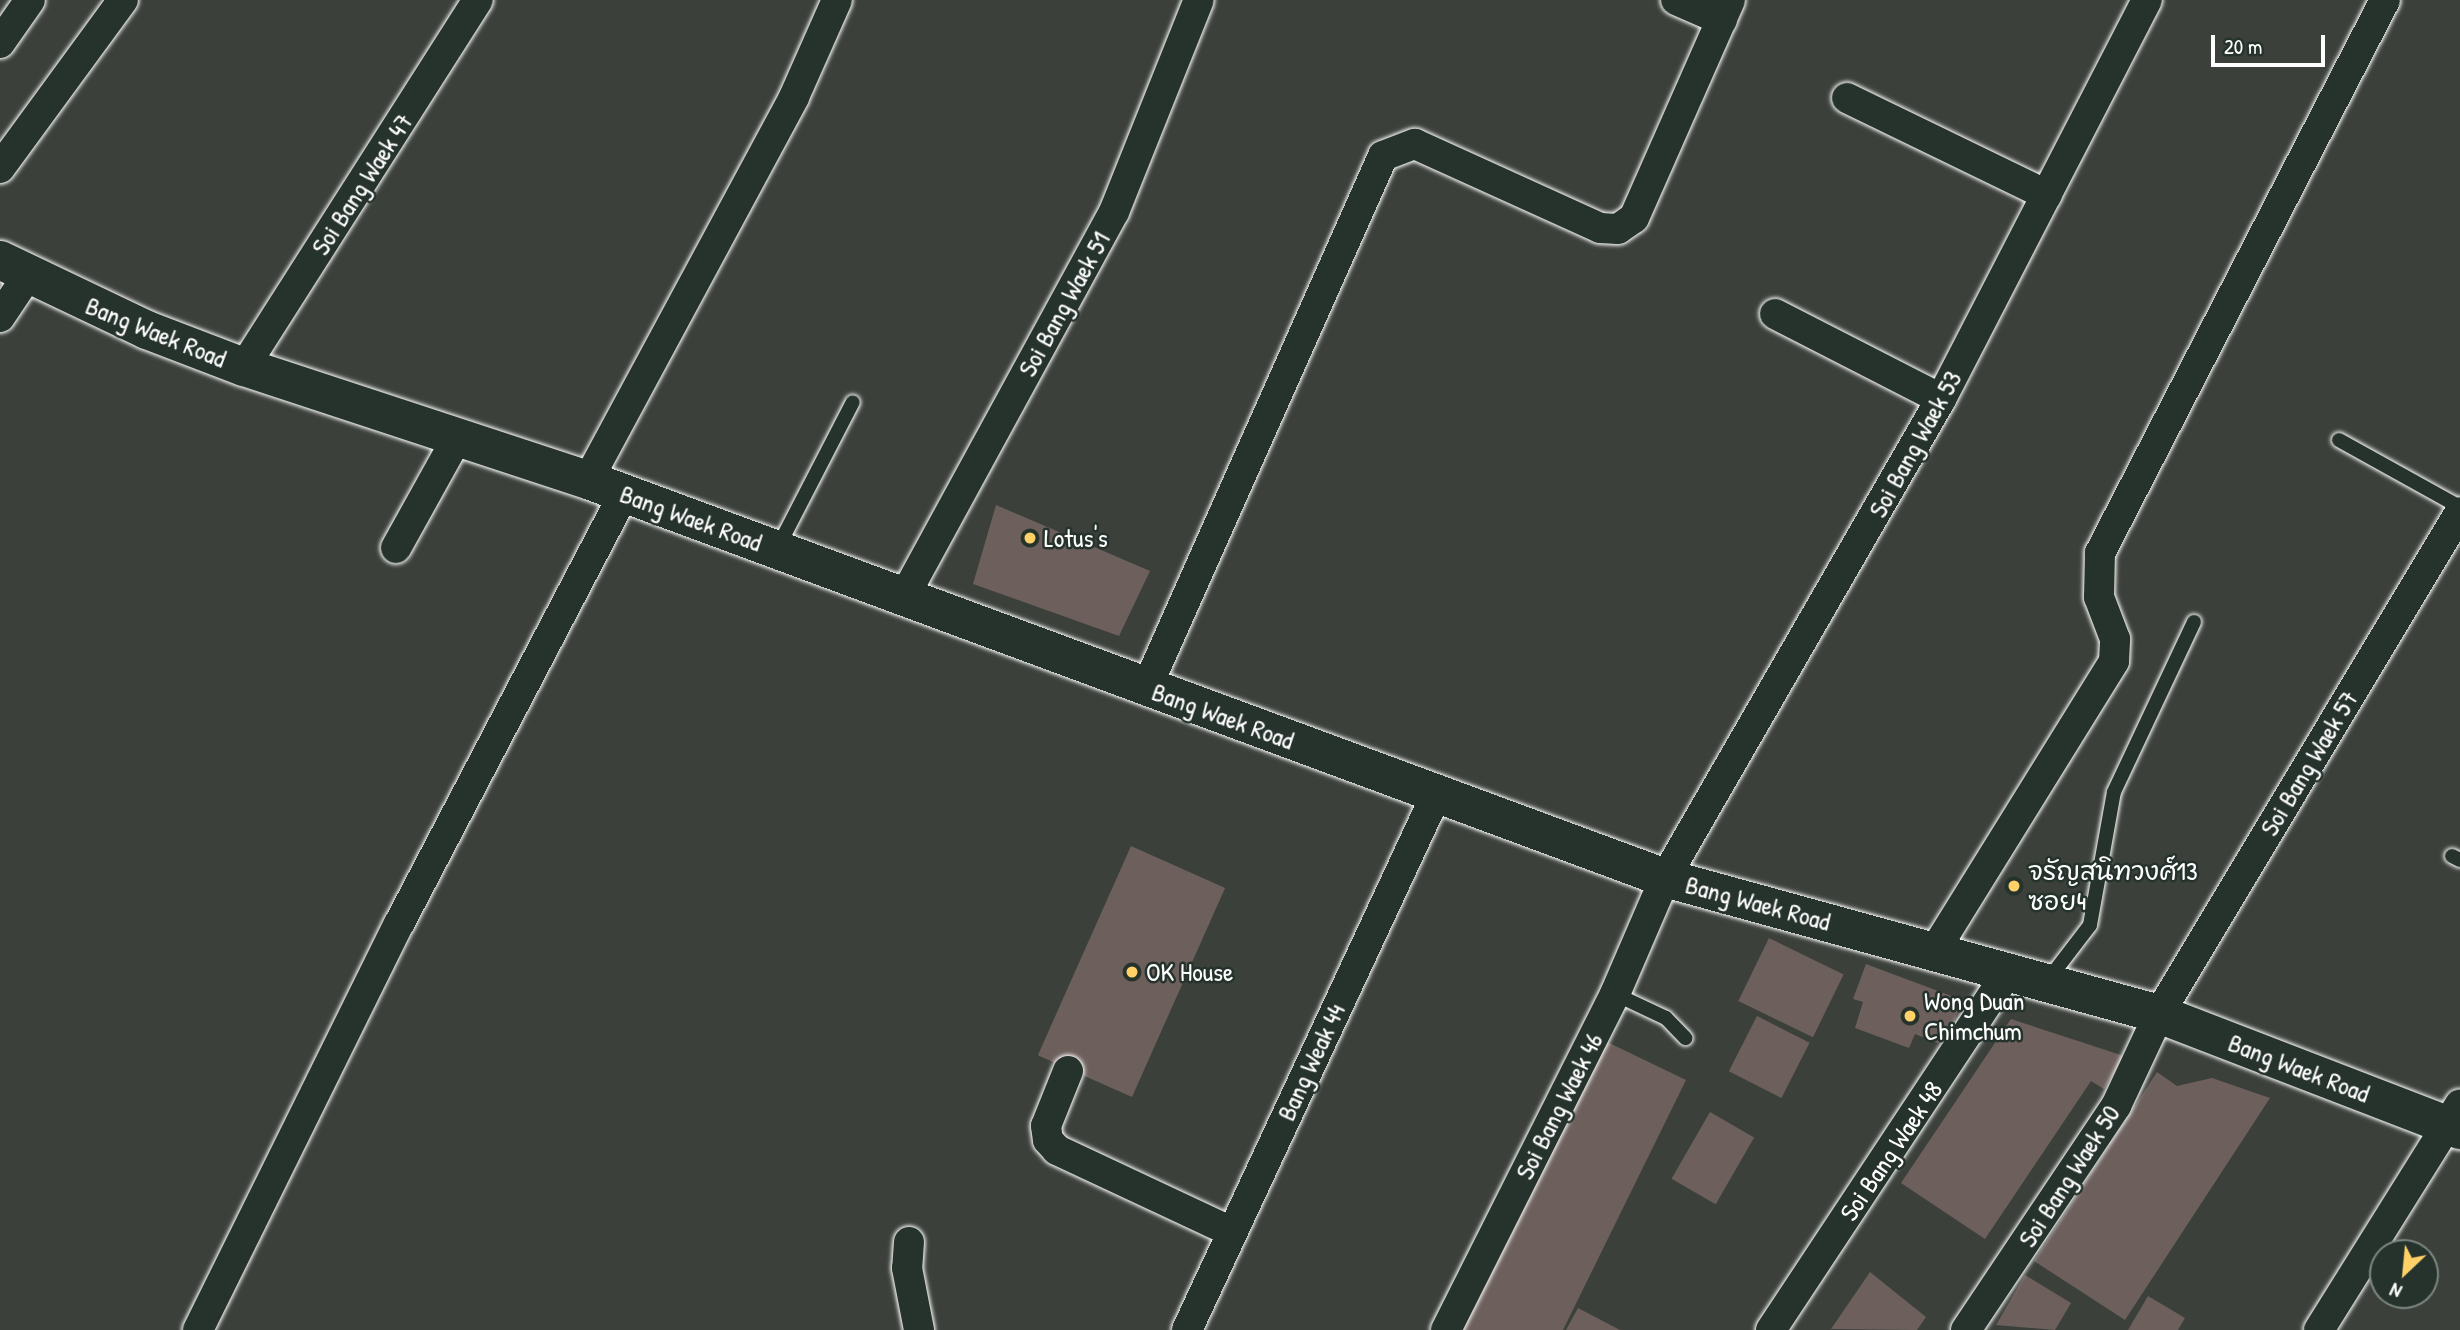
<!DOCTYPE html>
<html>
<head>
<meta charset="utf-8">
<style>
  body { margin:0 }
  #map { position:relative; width:2460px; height:1330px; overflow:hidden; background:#3b403b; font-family:"Patrick Hand","Playpen Sans Thai",sans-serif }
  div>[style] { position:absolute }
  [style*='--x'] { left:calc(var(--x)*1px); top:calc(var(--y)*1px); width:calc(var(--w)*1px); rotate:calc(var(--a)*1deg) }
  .building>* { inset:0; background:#6d605c; transform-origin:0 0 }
  .roads { filter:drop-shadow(0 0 2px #fff) drop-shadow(0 0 2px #fff) }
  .lane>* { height:14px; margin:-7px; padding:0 7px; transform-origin:7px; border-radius:7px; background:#26332d }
  .street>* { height:30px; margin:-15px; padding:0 15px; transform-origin:15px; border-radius:15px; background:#26332d }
  .secondary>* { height:38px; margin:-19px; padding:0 19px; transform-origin:19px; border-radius:19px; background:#26332d }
  .dots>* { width:19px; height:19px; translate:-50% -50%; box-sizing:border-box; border:4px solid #26332d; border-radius:50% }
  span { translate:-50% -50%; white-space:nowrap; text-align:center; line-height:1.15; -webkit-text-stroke:5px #26332d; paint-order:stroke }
  .street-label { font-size:26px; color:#fff }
  .poi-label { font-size:26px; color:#fff }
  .left { translate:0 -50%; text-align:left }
  .north { position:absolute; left:2369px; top:1239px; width:70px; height:70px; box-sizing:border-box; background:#26332d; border:2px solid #7d8581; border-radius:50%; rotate:206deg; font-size:19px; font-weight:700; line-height:28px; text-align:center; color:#fff }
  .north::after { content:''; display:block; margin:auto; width:24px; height:32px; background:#ffd166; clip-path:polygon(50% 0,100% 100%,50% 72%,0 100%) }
  .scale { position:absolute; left:2211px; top:35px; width:114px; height:32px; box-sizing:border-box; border:4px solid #fff; border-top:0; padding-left:9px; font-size:21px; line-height:24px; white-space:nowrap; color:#fff; -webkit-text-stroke:5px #26332d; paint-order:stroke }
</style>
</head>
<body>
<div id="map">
  <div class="building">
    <div style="clip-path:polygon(996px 505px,1150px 571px,1119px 636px,973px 584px)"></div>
    <div style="left:1131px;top:846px;width:103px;height:229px;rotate:24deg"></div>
    <div style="left:1769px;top:938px;width:83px;height:70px;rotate:26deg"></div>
    <div style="clip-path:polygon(1866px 964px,1962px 1000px,1950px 1032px,1943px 1030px,1938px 1043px,1915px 1034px,1909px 1048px,1855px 1028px,1863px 1002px,1853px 999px)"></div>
    <div style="left:1757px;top:1016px;width:59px;height:62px;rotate:27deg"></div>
    <div style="clip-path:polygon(2011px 1019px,2124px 1056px,2104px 1089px,2091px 1081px,1985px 1239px,1901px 1183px)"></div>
    <div style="clip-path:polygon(1603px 1040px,1686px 1080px,1563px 1330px,1460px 1330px)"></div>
    <div style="clip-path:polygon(2157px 1072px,2177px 1086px,2212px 1078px,2270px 1098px,2125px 1320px,2034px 1261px)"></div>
    <div style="left:1710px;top:1112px;width:51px;height:77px;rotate:30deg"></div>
    <div style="clip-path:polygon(1870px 1272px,1926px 1317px,1917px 1330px,1831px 1329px)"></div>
    <div style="clip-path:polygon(2025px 1275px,2071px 1303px,2055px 1330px,1996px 1325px)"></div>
    <div style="clip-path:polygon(2148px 1296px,2185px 1318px,2178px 1330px,2128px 1330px)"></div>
    <div style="clip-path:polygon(1578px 1308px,1620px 1330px,1566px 1330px)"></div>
  </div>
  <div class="roads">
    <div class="lane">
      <div style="--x:2339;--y:440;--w:138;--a:29"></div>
      <div style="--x:777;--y:549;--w:165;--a:-62.7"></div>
      <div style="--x:2452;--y:856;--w:9;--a:27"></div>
      <div style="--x:2048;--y:980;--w:69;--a:-52.6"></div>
      <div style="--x:2090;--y:925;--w:135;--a:-79.8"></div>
      <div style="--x:2114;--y:792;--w:188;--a:-64.8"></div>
      <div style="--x:1615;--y:994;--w:56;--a:25.2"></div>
      <div style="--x:1666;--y:1018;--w:28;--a:46"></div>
    </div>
    <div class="street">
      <div style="--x:1676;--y:0;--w:50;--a:23.5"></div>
      <div style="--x:0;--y:43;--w:52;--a:-55.1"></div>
      <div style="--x:1847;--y:98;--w:222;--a:25.9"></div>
      <div style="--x:0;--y:168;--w:208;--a:-53.8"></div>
      <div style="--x:1775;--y:314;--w:186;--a:27.1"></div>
      <div style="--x:0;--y:317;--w:50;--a:-56.3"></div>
      <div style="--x:244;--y:367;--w:435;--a:-57.5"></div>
      <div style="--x:588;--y:480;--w:435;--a:-61.7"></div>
      <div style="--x:794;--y:97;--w:106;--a:-66.1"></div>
      <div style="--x:396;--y:548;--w:126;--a:-61"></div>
      <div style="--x:904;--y:597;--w:439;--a:-61.4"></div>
      <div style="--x:1114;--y:212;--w:228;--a:-68.2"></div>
      <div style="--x:1146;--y:689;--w:583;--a:-66.03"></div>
      <div style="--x:1383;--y:156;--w:34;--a:-21"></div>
      <div style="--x:1415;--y:144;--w:203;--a:24.4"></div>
      <div style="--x:1600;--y:228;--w:18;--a:3"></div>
      <div style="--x:1618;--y:229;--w:19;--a:-35"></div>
      <div style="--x:1634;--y:218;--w:238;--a:-66.2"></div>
      <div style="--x:1935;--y:950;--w:340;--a:-58.2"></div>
      <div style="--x:2114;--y:661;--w:22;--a:-87"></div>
      <div style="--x:2115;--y:639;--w:45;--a:-110.9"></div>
      <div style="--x:2099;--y:597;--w:44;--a:-88.7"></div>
      <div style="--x:2100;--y:553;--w:622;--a:-62.73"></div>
      <div style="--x:1068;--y:1071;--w:59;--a:111.8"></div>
      <div style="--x:1046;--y:1126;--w:14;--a:82"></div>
      <div style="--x:1048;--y:1140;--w:13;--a:48"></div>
      <div style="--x:1057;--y:1150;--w:193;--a:25.1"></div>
      <div style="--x:909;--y:1242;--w:26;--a:94"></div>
      <div style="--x:907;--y:1268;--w:63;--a:79"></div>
      <div style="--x:198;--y:1330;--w:453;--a:-63.7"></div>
      <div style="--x:399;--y:924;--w:486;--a:-62.4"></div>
      <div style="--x:1187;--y:1330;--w:590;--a:-65.04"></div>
      <div style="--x:1446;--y:1330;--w:376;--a:-63.3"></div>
      <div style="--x:1615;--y:994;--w:126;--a:-66.7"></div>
      <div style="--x:1665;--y:878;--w:553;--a:-60.05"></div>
      <div style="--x:1941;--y:399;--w:449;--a:-62.7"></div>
      <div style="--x:1771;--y:1330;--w:431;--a:-56.5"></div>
      <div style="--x:1966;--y:1330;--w:270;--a:-56.2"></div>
      <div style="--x:2116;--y:1106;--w:102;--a:-64.9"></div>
      <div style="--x:2159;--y:1014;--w:585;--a:-59.05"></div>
      <div style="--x:2319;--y:1330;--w:266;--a:-58"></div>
    </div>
    <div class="secondary">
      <div style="--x:0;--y:260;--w:163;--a:25.5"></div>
      <div style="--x:147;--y:330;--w:104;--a:20.9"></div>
      <div style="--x:244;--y:367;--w:362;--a:18.2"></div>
      <div style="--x:588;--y:480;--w:1148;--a:20.28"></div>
      <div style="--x:1665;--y:878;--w:512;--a:15.39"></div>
      <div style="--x:2159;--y:1014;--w:323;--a:21.1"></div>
    </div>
  </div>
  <div class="dots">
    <div style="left:1030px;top:538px;background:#ffd166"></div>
    <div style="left:2014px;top:886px;background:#ffd166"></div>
    <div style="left:1132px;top:972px;background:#ffd166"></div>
    <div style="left:1910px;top:1016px;background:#ffd166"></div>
  </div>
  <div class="street-label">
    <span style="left:362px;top:184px;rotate:-57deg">Soi Bang Waek 47</span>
    <span style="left:1064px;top:304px;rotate:-61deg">Soi Bang Waek 51</span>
    <span style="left:156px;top:332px;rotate:22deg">Bang Waek Road</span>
    <span style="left:1915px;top:444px;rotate:-61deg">Soi Bang Waek 53</span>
    <span style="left:691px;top:518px;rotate:20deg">Bang Waek Road</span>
    <span style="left:1223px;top:716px;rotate:20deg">Bang Waek Road</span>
    <span style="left:2309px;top:763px;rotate:-59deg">Soi Bang Waek 57</span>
    <span style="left:1758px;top:903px;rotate:15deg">Bang Waek Road</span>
    <span style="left:1311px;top:1062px;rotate:-65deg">Bang Weak 44</span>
    <span style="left:2299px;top:1068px;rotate:21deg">Bang Waek Road</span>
    <span style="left:1559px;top:1106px;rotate:-63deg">Soi Bang Waek 46</span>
    <span style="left:1891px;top:1151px;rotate:-56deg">Soi Bang Waek 48</span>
    <span style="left:2069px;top:1176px;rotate:-57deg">Soi Bang Waek 50</span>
  </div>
  <div class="poi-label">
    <span class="left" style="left:1044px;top:538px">Lotus's</span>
    <span class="left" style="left:2028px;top:886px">จรัญสนิทวงศ์13<br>ซอย4</span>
    <span class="left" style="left:1146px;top:972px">OK House</span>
    <span class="left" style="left:1924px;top:1016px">Wong Duan<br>Chimchum</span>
  </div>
  <div class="north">N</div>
  <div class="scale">20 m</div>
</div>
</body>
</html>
